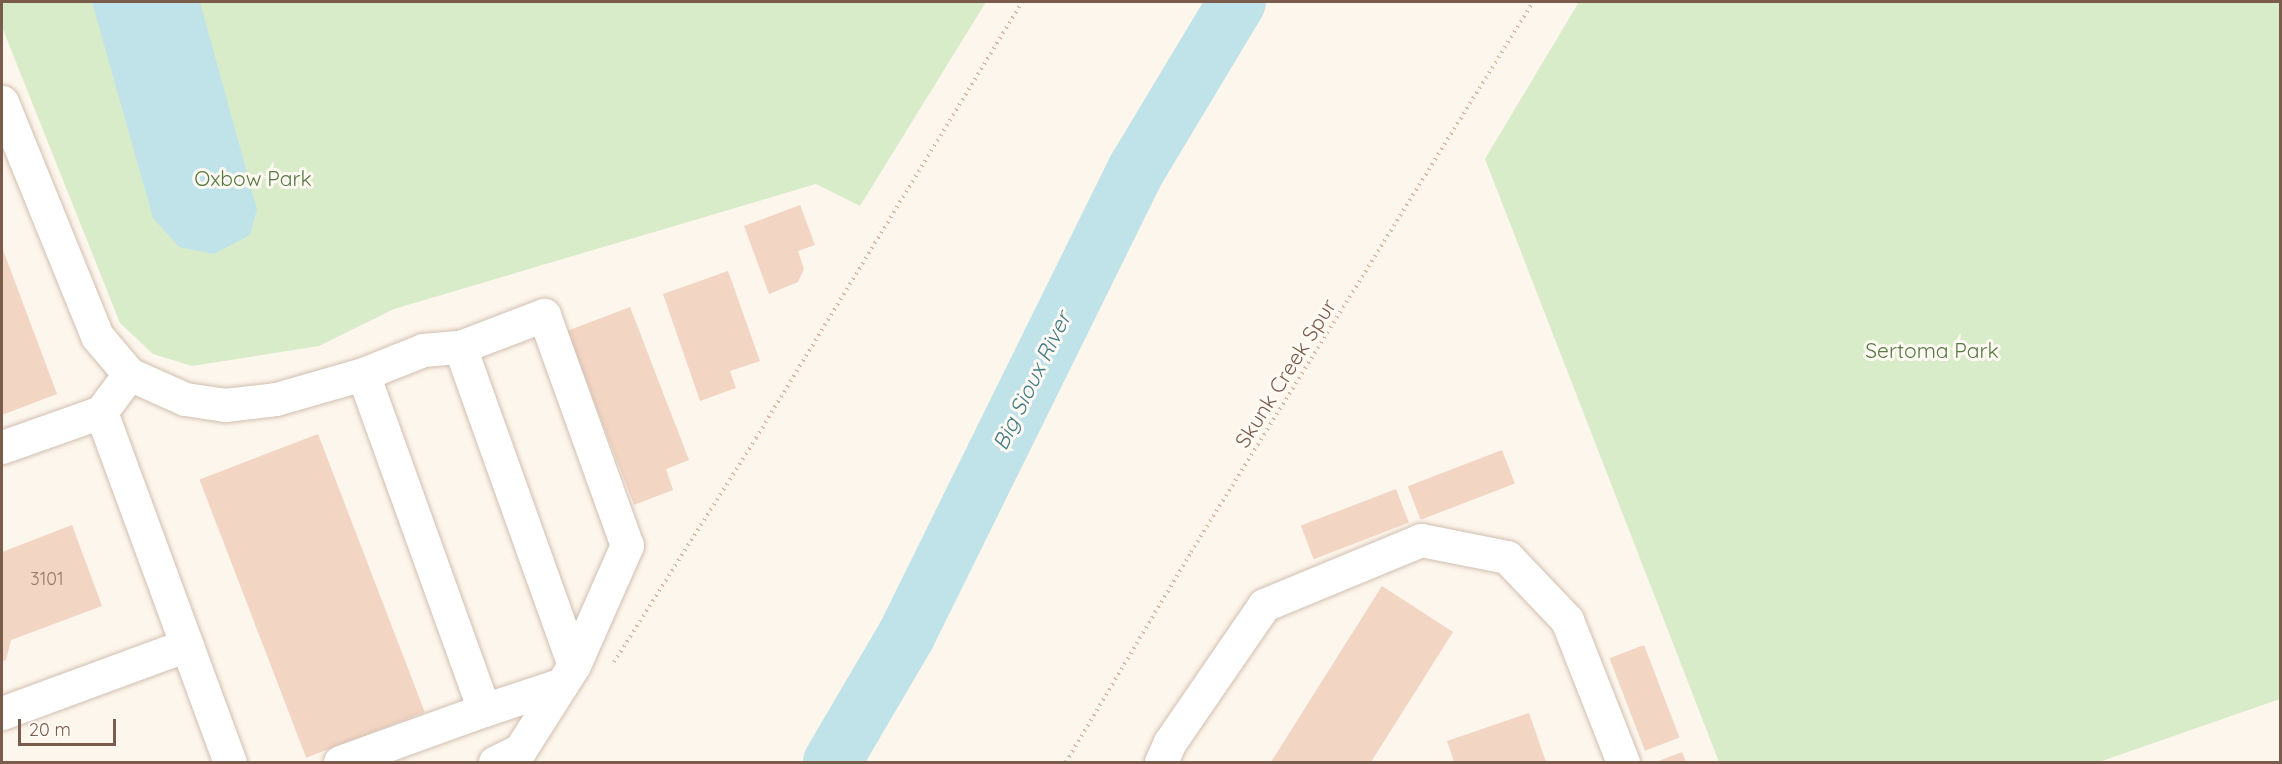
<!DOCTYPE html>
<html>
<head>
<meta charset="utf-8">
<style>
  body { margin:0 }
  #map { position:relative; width:2282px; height:764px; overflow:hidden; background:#fdf6ec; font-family:Quicksand,sans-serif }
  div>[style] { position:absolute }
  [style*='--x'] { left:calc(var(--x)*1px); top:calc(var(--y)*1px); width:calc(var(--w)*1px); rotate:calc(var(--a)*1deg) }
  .green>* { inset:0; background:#d8ecc9 }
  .water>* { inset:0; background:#bfe3e8 }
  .river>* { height:58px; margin:-29px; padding:0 29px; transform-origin:29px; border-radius:29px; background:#bfe3e8 }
  .building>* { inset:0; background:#f3d5c3; transform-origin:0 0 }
  .path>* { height:4px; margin-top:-2px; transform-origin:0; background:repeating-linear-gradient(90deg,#d9b8a5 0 1.5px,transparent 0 6px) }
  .roads { filter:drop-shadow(0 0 2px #d1beb0) drop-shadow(0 0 2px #d1beb0) }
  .minor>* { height:33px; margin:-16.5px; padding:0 16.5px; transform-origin:16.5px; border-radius:16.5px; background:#fff }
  span { translate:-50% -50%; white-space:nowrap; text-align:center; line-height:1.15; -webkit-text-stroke:6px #fffaf3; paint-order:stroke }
  .number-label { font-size:18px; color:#987a6a }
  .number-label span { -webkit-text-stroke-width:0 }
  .park-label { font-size:21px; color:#537a41 }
  .street-label { font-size:21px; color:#7a5c4d }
  .water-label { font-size:22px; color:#437c86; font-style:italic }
  .frame { position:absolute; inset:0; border:3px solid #7a5c4d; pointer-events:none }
  .scale { position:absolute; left:18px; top:719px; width:98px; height:27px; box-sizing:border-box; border:3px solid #7a5c4d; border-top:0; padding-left:8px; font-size:18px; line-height:21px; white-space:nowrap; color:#7a5c4d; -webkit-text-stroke:4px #fffaf3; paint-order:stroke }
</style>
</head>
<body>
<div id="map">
  <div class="green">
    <div style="clip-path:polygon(2px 2px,986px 2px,860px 206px,816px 184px,394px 309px,319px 346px,192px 366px,153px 354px,120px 323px,2px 27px)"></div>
    <div style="clip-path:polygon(1579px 2px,2280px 2px,2280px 699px,2099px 762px,1719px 762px,1485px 159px)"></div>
  </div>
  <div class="water">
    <div style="clip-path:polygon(92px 2px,200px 2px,257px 209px,250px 235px,214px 254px,179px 247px,153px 218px)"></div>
  </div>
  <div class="river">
    <div style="--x:832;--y:762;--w:146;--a:-59.6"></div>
    <div style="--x:906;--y:636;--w:520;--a:-63.73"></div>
    <div style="--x:1136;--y:170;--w:196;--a:-59"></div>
  </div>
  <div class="building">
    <div style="clip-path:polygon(800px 205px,815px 245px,798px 251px,804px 269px,798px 282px,769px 294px,744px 226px)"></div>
    <div style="clip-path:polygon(3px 250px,57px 394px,2px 415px,2px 251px)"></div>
    <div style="clip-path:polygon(728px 271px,760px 361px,730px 371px,736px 388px,700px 401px,663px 294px)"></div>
    <div style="clip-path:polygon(630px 307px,689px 460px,666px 469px,673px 490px,634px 505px,567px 331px)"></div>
    <div style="left:318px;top:434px;width:298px;height:127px;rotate:69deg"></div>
    <div style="left:1502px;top:450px;width:36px;height:101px;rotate:69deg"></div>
    <div style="left:1396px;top:489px;width:36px;height:102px;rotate:69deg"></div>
    <div style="clip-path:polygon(72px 525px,102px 606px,11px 640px,6px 660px,2px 662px,2px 552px)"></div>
    <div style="clip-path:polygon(1382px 586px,1453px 632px,1371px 762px,1271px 762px)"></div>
    <div style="left:1644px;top:645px;width:99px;height:37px;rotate:69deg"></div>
    <div style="clip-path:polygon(1529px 713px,1546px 762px,1454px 762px,1447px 741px)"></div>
    <div style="clip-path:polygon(1682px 752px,1686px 762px,1656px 762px)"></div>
  </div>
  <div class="path">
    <div style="--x:614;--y:662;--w:265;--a:-57.6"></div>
    <div style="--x:756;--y:438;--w:511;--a:-58.61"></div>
    <div style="--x:1066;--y:762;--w:244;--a:-59.2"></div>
    <div style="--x:1191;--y:552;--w:648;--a:-58.13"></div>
  </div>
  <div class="roads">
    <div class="minor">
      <div style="--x:2;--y:102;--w:253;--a:67.9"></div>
      <div style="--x:97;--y:336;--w:50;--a:49.9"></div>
      <div style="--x:129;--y:374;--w:61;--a:24.1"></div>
      <div style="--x:185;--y:399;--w:40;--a:8.5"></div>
      <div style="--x:225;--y:405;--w:51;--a:-6.7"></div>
      <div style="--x:276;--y:399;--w:91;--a:-16"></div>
      <div style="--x:363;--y:374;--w:65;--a:-21.8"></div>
      <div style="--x:423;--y:350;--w:37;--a:-5"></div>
      <div style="--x:460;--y:347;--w:90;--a:-20.9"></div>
      <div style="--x:544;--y:315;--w:245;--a:70.2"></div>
      <div style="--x:627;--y:545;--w:131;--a:113.8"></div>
      <div style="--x:460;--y:347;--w:338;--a:70.3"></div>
      <div style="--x:574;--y:665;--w:101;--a:122.4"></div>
      <div style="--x:520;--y:750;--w:28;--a:154"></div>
      <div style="--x:101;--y:412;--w:373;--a:69.8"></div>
      <div style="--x:2;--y:447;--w:105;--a:-19.5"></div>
      <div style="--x:101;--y:412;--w:47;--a:-53.6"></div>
      <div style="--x:484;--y:710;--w:82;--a:-18.4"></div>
      <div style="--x:2;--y:713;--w:197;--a:-20.2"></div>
      <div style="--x:340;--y:762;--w:153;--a:-19.9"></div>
      <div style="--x:484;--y:710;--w:357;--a:-109.8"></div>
      <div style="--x:1161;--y:762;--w:22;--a:-66"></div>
      <div style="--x:1170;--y:742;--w:166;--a:-55.5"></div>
      <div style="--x:1264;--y:605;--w:170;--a:-22.5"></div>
      <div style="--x:1421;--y:540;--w:88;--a:11.2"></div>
      <div style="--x:1507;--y:557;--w:87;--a:46.4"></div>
      <div style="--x:1567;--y:620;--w:153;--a:68.5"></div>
    </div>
  </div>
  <div class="number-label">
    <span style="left:47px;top:579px">3101</span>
  </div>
  <div class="park-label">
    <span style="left:253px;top:178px">Oxbow Park</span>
    <span style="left:1932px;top:350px">Sertoma Park</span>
  </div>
  <div class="street-label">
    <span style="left:1285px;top:373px;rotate:-58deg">Skunk Creek Spur</span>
  </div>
  <div class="water-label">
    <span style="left:1032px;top:381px;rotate:-64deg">Big Sioux River</span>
  </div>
  <div class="frame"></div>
  <div class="scale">20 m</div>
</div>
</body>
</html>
